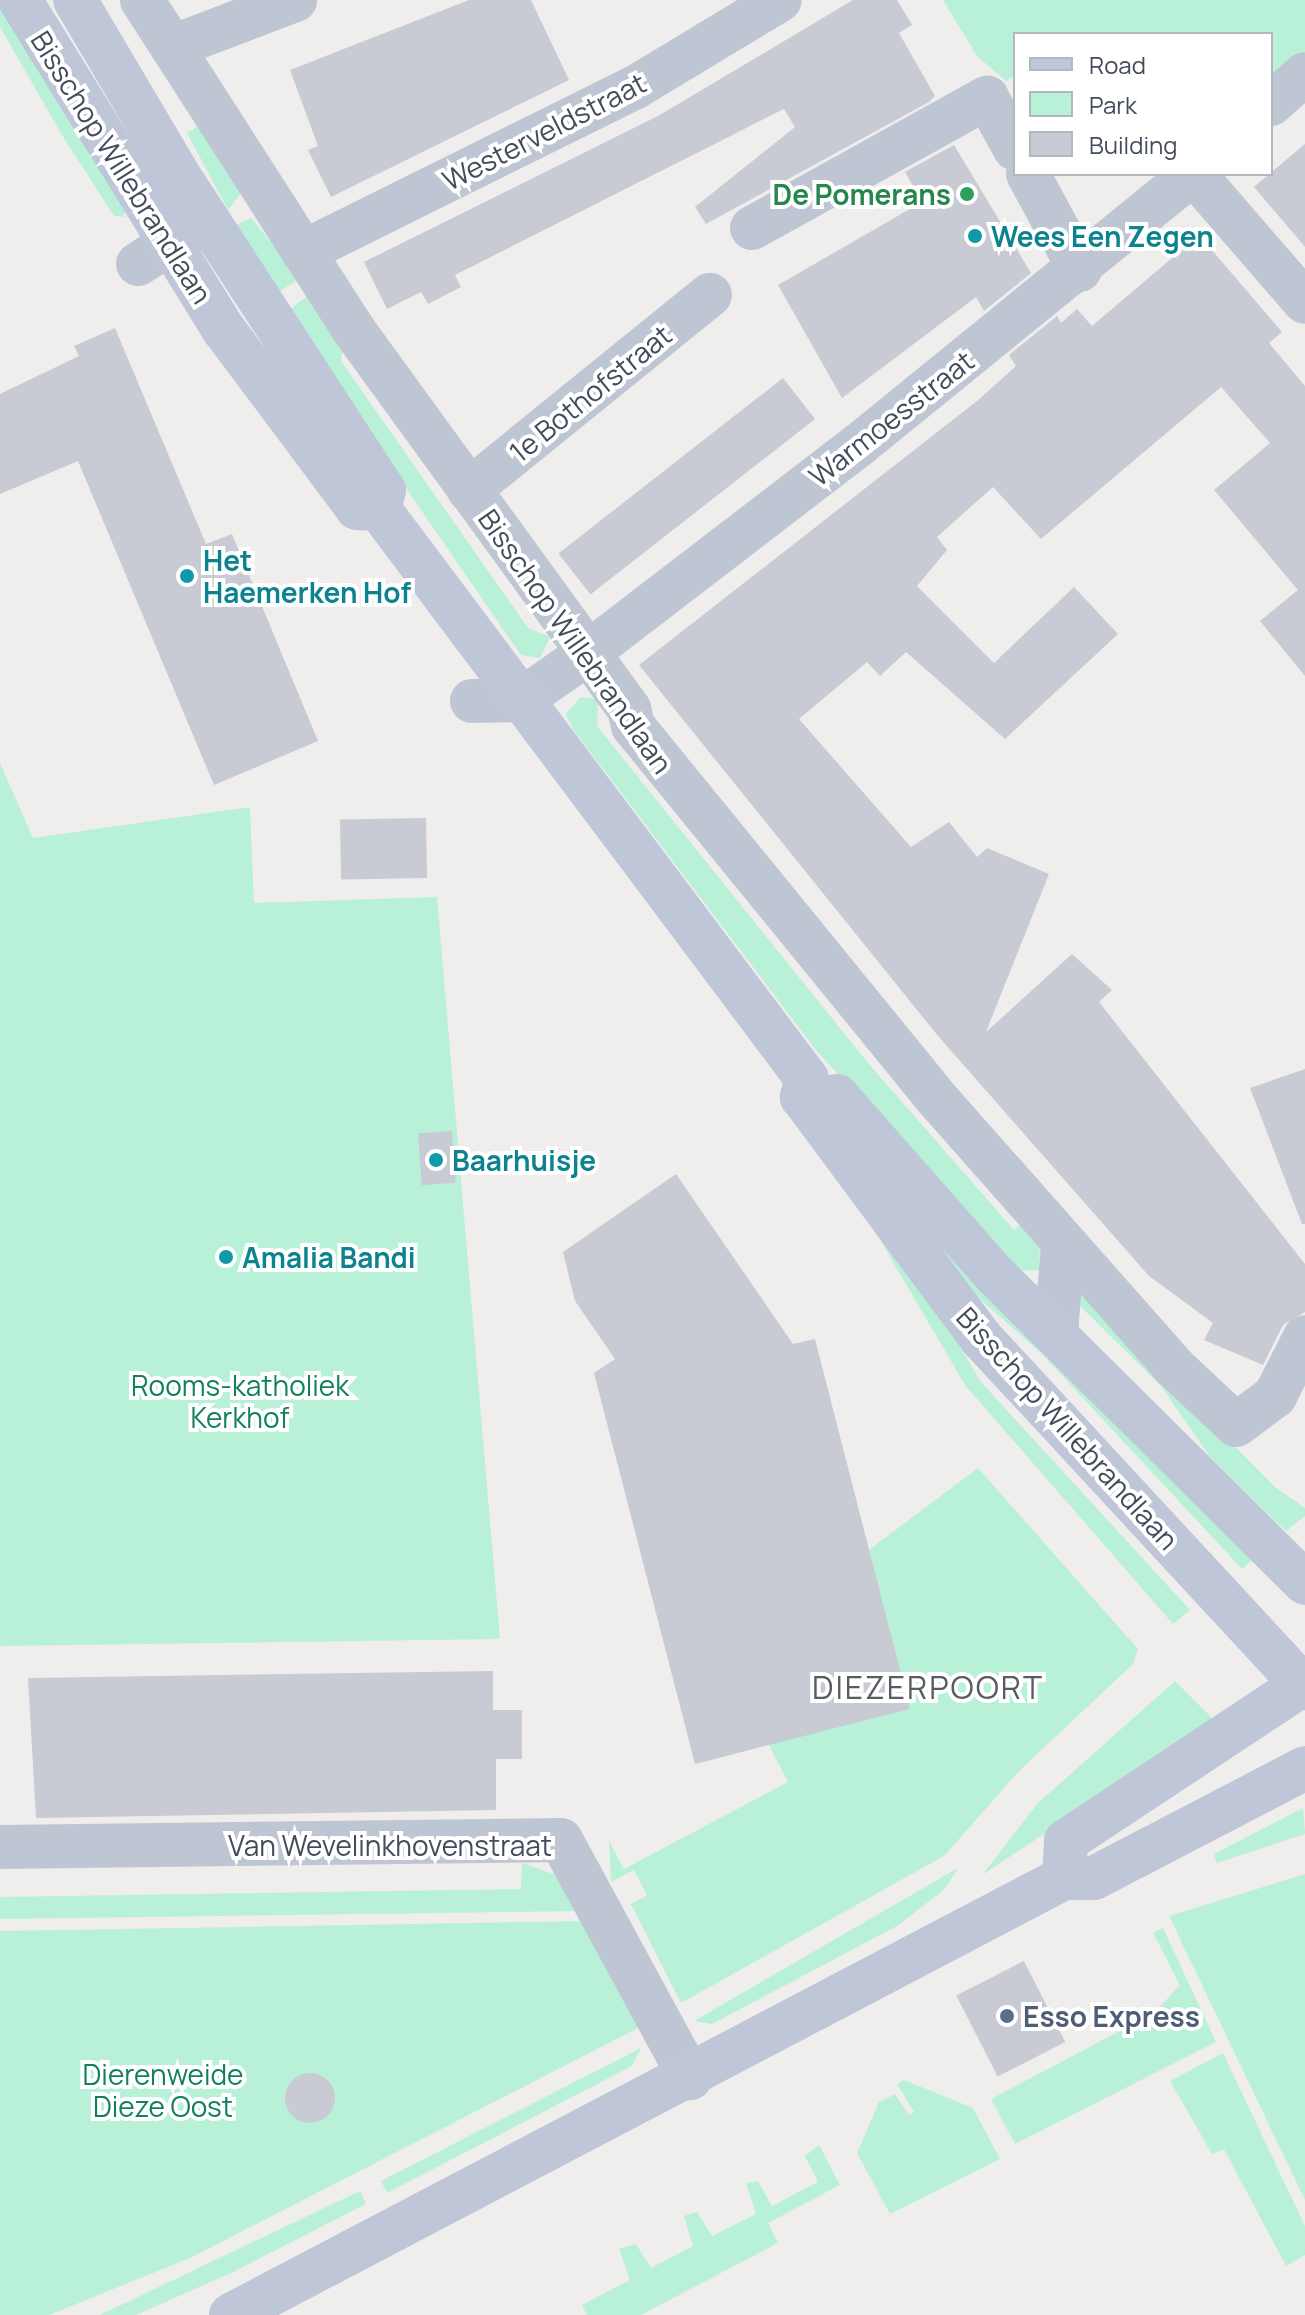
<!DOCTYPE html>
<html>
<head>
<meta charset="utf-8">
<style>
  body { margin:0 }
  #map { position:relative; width:1305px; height:2315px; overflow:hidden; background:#f0eded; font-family:Manrope,sans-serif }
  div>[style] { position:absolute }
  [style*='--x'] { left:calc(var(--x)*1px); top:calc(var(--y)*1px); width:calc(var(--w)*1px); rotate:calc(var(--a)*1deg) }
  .green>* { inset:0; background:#b8f1d8 }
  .building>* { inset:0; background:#c8cbd3; transform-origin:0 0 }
  .round { border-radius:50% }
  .street>* { height:44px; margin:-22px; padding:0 22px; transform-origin:22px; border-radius:22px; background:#bfc6d3 }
  .secondary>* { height:44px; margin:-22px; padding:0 22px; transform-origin:22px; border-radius:22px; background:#bec6d7 }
  .dots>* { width:22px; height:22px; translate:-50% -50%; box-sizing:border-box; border:4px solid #fff; border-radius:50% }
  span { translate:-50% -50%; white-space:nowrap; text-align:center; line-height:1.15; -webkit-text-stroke:8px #fff; paint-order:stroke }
  .street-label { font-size:28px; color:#444c5b }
  .leisure-label { font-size:28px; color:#27864d; font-weight:700 }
  .right { translate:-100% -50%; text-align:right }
  .culture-label { font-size:28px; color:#0d838f; font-weight:700 }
  .left { translate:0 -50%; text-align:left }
  .park-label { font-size:28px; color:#12805c }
  .service-label { font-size:28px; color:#4e5e75; font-weight:700 }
  .quarter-label { font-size:32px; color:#595c62; letter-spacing:2px }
  .legend { position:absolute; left:1013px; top:32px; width:260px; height:144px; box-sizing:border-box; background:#fff; border:2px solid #b4b7bd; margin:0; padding:10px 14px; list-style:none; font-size:24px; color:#444c5b }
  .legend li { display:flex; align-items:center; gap:16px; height:40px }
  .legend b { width:40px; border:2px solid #b4b7bd }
</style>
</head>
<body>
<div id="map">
  <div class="green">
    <div style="clip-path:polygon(943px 0,1305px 0,1305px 61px,1271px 89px,1271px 34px,1015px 34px,1015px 76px,1006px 81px,977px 56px)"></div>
    <div style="clip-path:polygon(0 4px,126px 211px,123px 217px,114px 216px,62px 135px,0 27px)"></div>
    <div style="clip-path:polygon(200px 125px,241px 193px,228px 210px,187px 133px)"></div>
    <div style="clip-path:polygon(251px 218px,300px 278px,273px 296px,236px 225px)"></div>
    <div style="clip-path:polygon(310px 294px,344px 342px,341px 361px,528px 628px,550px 637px,540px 658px,521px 655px,285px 313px)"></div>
    <div style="clip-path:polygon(581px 697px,598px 699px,597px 726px,868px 1063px,1014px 1230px,1028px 1219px,1040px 1238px,1039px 1270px,1018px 1271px,815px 1049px,573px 729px,566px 714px)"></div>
    <div style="clip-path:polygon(0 763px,33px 838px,250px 807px,254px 903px,437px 897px,500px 1639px,0 1646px)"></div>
    <div style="clip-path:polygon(851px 1190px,915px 1267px,980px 1381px,1190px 1610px,1173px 1624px,965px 1385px)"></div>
    <div style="clip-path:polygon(932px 1237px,1257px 1556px,1242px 1569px,1042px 1354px,972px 1292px)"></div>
    <div style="clip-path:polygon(1075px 1285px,1276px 1488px,1305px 1508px,1305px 1516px,1286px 1531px,1251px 1498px,1210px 1457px,1161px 1386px,1081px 1307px)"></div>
    <div style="clip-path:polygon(978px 1468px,1138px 1649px,1133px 1664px,1020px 1770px,944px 1856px,681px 2003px,631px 1904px,647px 1895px,634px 1870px,611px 1882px,609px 1841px,624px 1869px,788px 1782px,724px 1659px)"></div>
    <div style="clip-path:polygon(1175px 1681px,1213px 1719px,1204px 1728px,982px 1875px,1038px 1803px)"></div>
    <div style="clip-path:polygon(1303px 1808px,1305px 1834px,1217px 1863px,1214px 1854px)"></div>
    <div style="clip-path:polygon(522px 1863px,559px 1876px,581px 1911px,0 1919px,0 1897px,521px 1889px)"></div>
    <div style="clip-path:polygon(958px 1868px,945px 1889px,897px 1926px,712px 2024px,694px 2021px)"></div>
    <div style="clip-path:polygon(1305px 1874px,1305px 2200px,1169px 1916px)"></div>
    <div style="clip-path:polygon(587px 1921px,642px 2026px,190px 2258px,49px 2315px,0 2315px,0 1931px)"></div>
    <div style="clip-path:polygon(1163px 1928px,1216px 2042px,1015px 2144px,991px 2099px,1154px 2013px,1180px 1985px,1153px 1933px)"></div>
    <div style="clip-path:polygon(641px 2048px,632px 2066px,387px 2193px,381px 2181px)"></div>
    <div style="clip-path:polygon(1223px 2053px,1305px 2226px,1305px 2255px,1286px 2266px,1224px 2149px,1212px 2154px,1170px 2081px)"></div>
    <div style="clip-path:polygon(904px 2080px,973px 2108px,1000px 2159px,890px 2214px,857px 2153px,879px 2102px,895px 2094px,909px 2115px,914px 2112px,897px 2084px)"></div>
    <div style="clip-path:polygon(819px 2145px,840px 2185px,768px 2223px,778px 2243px,641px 2315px,587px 2315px,582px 2305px,630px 2280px,619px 2249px,636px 2244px,651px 2268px,693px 2246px,684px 2216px,697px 2212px,712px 2236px,756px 2214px,746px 2183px,758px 2181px,772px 2206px,818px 2182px,805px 2156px)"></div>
    <div style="clip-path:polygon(360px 2191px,366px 2204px,231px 2273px,136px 2315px,100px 2315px)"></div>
  </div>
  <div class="building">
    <div style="clip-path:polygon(469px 0,531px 0,569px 80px,331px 197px,308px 150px,318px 146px,290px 70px)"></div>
    <div style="clip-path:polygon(853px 0,897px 0,912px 25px,899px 33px,935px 96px,929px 102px,706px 224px,695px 207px,795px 127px,784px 109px,455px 275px,461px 287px,428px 304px,421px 292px,387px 309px,364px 262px,658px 116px)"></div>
    <div style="clip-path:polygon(1305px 144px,1305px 247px,1254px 187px)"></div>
    <div style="clip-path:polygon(954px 145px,1031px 273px,984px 311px,976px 297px,842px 398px,778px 285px,922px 202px,905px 172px)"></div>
    <div style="clip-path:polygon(1199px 235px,1282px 332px,1269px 343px,1305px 386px,1305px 676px,1260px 621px,1298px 590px,1214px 490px,1270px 443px,1221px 387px,1041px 539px,993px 487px,937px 537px,947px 550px,917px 586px,994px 663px,1074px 587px,1118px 634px,1005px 739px,906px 652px,880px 676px,867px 662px,799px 719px,911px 847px,949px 822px,977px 857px,987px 848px,1049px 874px,986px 1032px,1072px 954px,1112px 990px,1099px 1002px,1305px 1264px,1305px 1312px,1283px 1325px,1263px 1365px,1204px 1340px,1213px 1323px,1149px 1276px,938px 1036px,639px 665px,977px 401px,1016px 366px,1009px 355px,1057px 316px,1061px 323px,1077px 309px,1092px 326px)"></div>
    <div style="clip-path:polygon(115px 328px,206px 544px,232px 534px,318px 741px,214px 785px,78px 461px,0 494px,0 394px,79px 356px,74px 346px)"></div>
    <div style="left:783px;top:378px;width:52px;height:285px;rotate:52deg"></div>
    <div style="left:426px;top:818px;width:60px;height:86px;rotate:89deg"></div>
    <div style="clip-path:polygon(1305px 1069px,1305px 1224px,1302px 1224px,1250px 1088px)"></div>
    <div style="left:452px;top:1131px;width:52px;height:34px;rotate:86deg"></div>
    <div style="clip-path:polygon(676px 1174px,793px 1344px,815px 1339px,910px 1709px,695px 1764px,594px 1373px,615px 1359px,575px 1301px,563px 1252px)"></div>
    <div style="clip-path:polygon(493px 1671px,493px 1710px,522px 1710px,522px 1759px,496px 1759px,496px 1810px,36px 1818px,28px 1678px)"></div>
    <div style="left:1024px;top:1961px;width:91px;height:76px;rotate:63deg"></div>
    <div class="round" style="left:285px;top:2073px;width:50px;height:50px"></div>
  </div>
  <div class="street">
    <div style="--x:142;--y:0;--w:391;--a:57.3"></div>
    <div style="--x:353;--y:329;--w:470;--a:54"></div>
    <div style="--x:629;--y:709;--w:17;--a:77"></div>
    <div style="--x:633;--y:726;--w:472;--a:50.8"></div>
    <div style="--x:931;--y:1092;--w:366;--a:48.5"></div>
    <div style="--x:1173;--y:1366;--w:86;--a:43.1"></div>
    <div style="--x:1236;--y:1425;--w:49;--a:-36.6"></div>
    <div style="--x:1275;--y:1396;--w:66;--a:-63"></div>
    <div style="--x:172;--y:47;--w:132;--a:-20.9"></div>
    <div style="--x:1271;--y:104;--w:45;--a:-41.4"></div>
    <div style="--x:1028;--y:174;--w:109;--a:61.6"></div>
    <div style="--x:1194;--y:174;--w:169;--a:49.1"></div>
    <div style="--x:752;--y:228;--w:269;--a:-29"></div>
    <div style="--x:987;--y:98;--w:58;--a:61.2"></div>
    <div style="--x:303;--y:252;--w:369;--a:-26.4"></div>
    <div style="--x:634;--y:88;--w:170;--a:-31.1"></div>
    <div style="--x:138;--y:264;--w:76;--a:-32.6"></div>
    <div style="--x:469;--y:490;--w:310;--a:-39"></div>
    <div style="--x:472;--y:701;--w:49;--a:-1.2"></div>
    <div style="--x:521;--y:700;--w:78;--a:-35.1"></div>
    <div style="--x:585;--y:655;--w:347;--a:-37.5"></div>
    <div style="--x:860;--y:444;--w:428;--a:-39.1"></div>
    <div style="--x:1056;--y:1334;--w:92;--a:-85.6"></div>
    <div style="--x:0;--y:1847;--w:561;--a:-0.71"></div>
    <div style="--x:561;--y:1840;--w:271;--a:61.5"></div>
  </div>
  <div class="secondary">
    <div style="--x:20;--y:0;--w:388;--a:58.3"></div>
    <div style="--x:224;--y:330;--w:222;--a:53.2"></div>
    <div style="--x:357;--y:508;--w:22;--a:3"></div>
    <div style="--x:75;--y:0;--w:204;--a:59.4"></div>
    <div style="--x:179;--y:176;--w:375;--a:56.9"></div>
    <div style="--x:384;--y:490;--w:20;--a:105"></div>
    <div style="--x:379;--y:509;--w:713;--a:53.1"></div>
    <div style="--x:807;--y:1079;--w:19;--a:106"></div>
    <div style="--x:802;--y:1097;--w:302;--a:53.4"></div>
    <div style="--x:982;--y:1339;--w:476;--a:47.2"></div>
    <div style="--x:837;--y:1096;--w:239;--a:48.6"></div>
    <div style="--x:995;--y:1275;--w:437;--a:44.8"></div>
    <div style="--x:1064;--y:1878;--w:37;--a:-87"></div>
    <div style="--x:1066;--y:1841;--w:287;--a:-33.5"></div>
    <div style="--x:231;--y:2315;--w:941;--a:-27.68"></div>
    <div style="--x:1064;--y:1878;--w:30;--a:0"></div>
    <div style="--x:1094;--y:1878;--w:238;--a:-27.5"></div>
  </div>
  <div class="dots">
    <div style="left:967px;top:194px;background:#2e9e5b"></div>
    <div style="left:975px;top:236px;background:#0f9aa8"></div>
    <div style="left:187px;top:576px;background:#0f9aa8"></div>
    <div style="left:436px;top:1160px;background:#0f9aa8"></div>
    <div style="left:226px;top:1257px;background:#0f9aa8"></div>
    <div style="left:1007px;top:2016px;background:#5c6f8a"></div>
  </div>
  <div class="street-label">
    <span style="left:544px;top:131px;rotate:-27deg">Westerveldstraat</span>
    <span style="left:122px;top:167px;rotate:58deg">Bisschop Willebrandlaan</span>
    <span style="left:590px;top:393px;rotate:-39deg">1e Bothofstraat</span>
    <span style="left:891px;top:418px;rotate:-38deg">Warmoesstraat</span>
    <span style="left:576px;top:641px;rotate:55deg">Bisschop Willebrandlaan</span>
    <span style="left:1068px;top:1428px;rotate:48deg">Bisschop Willebrandlaan</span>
    <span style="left:390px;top:1845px">Van Wevelinkhovenstraat</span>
  </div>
  <div class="leisure-label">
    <span class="right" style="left:951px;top:194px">De Pomerans</span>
  </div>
  <div class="culture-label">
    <span class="left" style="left:991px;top:236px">Wees Een Zegen</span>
    <span class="left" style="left:203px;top:576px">Het<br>Haemerken Hof</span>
    <span class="left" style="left:452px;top:1160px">Baarhuisje</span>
    <span class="left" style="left:242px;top:1257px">Amalia Bandi</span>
  </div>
  <div class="park-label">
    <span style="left:240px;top:1401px">Rooms-katholiek<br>Kerkhof</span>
    <span style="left:163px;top:2090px">Dierenweide<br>Dieze Oost</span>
  </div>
  <div class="service-label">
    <span class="left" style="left:1023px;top:2016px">Esso Express</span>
  </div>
  <div class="quarter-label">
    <span style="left:928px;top:1687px">DIEZERPOORT</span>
  </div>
  <ul class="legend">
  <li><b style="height:10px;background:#bec6d7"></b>Road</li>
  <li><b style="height:22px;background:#b8f1d8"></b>Park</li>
  <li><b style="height:22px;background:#c8cbd3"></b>Building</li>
  </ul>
</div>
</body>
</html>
